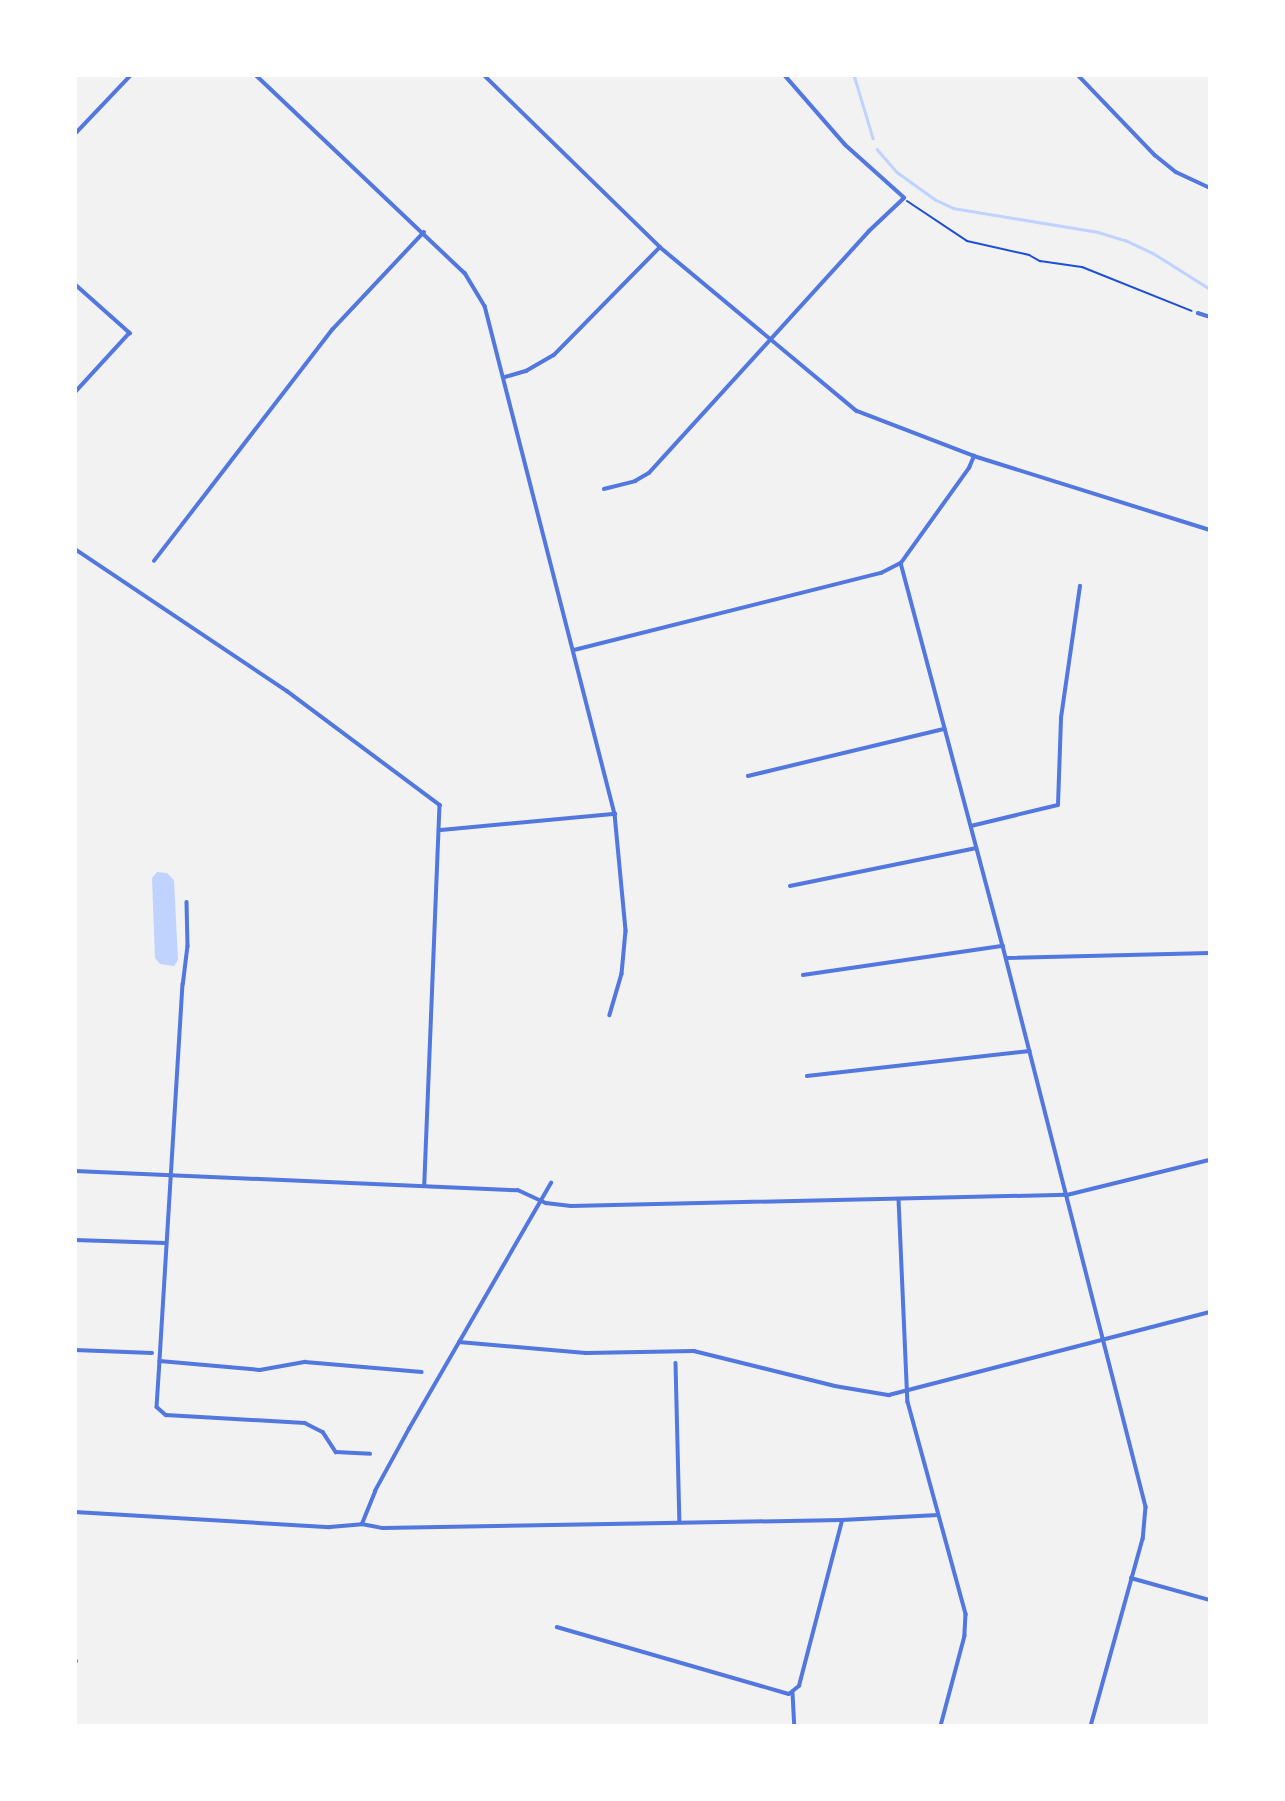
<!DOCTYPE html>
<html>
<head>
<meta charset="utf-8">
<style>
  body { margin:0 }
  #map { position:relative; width:1285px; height:1801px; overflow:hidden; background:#f2f2f2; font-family:"Noto Sans",sans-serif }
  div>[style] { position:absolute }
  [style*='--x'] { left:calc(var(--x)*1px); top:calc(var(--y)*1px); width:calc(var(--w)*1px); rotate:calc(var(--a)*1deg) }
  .water>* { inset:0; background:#bfd3fe }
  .stream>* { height:2.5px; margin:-1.25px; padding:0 1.25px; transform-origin:1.25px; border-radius:1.25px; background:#bfd3fe }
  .path>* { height:2px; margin:-1px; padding:0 1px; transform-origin:1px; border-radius:1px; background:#1d4ed8 }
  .minor>* { height:3.5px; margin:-1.75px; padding:0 1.75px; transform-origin:1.75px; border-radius:1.75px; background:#5277de }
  span { translate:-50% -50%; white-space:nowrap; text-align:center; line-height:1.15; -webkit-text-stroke:6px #fff; paint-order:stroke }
  .frame { position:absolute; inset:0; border:77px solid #fff; pointer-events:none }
</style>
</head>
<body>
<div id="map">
  <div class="water">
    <div style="clip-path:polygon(157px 872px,167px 873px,174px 880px,178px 960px,174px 966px,160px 964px,155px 958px,152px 878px)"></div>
  </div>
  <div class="stream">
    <div style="--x:854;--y:75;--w:66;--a:73.2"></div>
    <div style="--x:877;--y:149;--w:30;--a:49"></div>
    <div style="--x:897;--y:172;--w:48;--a:35.7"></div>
    <div style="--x:936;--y:200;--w:19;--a:25"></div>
    <div style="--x:953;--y:208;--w:147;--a:9.4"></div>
    <div style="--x:1098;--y:232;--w:28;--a:17"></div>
    <div style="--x:1125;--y:240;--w:31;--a:25"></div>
    <div style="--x:1153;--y:253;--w:67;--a:32.3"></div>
  </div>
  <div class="path">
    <div style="--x:907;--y:201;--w:72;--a:33.7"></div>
    <div style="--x:967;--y:241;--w:64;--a:12.7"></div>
    <div style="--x:1029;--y:255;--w:13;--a:29"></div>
    <div style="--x:1040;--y:261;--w:42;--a:8.1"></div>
    <div style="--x:1082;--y:267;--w:118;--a:21.8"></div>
  </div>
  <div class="minor">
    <div style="--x:256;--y:75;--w:288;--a:43.5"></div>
    <div style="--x:465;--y:273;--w:39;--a:59"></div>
    <div style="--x:485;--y:306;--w:524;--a:75.65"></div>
    <div style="--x:615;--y:814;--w:118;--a:84.6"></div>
    <div style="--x:626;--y:931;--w:43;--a:95.3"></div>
    <div style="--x:622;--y:974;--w:43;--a:106.3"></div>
    <div style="--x:484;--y:75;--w:246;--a:44.3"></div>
    <div style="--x:660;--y:247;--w:256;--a:39.8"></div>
    <div style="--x:857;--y:411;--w:125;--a:21"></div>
    <div style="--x:974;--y:456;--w:247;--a:17.4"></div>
    <div style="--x:1078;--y:75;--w:111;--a:46.1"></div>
    <div style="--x:1155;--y:155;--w:27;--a:39"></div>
    <div style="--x:1176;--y:172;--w:38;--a:25"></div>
    <div style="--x:75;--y:134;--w:81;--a:-46.5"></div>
    <div style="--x:75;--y:284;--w:74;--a:41.7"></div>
    <div style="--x:130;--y:333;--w:81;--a:132.5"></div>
    <div style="--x:1198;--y:313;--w:13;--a:18"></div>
    <div style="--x:505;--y:377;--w:22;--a:-16"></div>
    <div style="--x:526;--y:371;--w:32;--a:-30"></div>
    <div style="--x:554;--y:355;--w:151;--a:-45.5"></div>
    <div style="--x:604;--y:489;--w:32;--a:-14"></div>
    <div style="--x:635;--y:481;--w:16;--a:-30"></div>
    <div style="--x:649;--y:473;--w:327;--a:-47.7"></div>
    <div style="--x:869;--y:231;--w:48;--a:-43.3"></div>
    <div style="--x:904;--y:198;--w:79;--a:-138.1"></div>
    <div style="--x:845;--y:145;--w:93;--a:-131.1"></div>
    <div style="--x:75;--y:549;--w:255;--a:33.8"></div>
    <div style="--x:287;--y:691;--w:191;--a:36.7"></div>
    <div style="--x:440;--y:805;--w:380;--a:92.3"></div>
    <div style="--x:154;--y:561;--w:292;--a:-52.4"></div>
    <div style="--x:332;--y:330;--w:134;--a:-46.8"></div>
    <div style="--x:901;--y:563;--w:396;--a:75.1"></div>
    <div style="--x:1003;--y:946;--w:579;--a:75.7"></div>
    <div style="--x:1146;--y:1507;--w:32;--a:95"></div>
    <div style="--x:1143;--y:1539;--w:194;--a:105.5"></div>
    <div style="--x:574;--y:650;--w:317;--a:-14.1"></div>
    <div style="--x:881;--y:573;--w:22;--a:-27"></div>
    <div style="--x:901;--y:563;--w:117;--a:-54.4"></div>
    <div style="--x:969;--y:468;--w:13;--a:-67"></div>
    <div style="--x:748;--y:776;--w:202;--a:-13.5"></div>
    <div style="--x:971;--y:826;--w:89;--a:-13.6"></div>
    <div style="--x:1058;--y:805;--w:87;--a:-88"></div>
    <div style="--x:1061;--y:718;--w:133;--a:-81.8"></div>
    <div style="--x:441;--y:830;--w:175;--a:-5.3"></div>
    <div style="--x:790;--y:886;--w:190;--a:-11.5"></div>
    <div style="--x:187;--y:902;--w:44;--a:88.7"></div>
    <div style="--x:188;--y:946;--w:38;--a:97"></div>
    <div style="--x:183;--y:984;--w:378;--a:93.5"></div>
    <div style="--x:160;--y:1361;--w:100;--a:5.1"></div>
    <div style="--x:260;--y:1370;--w:46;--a:-10.1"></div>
    <div style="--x:305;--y:1362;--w:117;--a:4.9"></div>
    <div style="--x:1006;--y:958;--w:204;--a:-1.4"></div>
    <div style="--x:803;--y:975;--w:202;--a:-8.3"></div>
    <div style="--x:807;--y:1076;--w:224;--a:-6.4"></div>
    <div style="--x:75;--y:1171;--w:443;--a:2.5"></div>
    <div style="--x:518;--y:1190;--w:31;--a:25"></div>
    <div style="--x:546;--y:1203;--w:25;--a:7"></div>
    <div style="--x:571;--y:1206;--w:496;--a:-1.3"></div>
    <div style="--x:1067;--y:1195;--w:147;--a:-13.8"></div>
    <div style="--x:899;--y:1199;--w:203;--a:87.5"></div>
    <div style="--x:908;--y:1402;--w:220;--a:74.7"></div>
    <div style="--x:966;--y:1614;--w:22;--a:93"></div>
    <div style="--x:965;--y:1636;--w:93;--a:104.9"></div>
    <div style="--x:75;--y:1240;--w:90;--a:1.9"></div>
    <div style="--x:459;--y:1342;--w:127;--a:5"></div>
    <div style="--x:586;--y:1353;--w:108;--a:-1.1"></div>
    <div style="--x:694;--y:1351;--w:145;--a:13.9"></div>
    <div style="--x:835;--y:1386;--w:55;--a:9.5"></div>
    <div style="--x:889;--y:1395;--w:332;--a:-14.5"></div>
    <div style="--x:75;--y:1350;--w:77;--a:2.2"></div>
    <div style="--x:160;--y:1361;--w:46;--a:93.7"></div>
    <div style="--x:157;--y:1407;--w:12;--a:42"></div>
    <div style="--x:166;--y:1415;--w:139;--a:3.3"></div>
    <div style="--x:305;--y:1423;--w:20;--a:27"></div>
    <div style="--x:323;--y:1432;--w:24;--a:57"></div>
    <div style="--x:336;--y:1452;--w:34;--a:3"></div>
    <div style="--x:676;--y:1363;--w:159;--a:88.6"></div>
    <div style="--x:75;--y:1512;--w:255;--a:3.4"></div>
    <div style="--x:330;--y:1527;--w:32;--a:-5"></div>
    <div style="--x:362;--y:1524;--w:21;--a:11"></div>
    <div style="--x:383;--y:1528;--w:459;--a:-1"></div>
    <div style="--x:842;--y:1520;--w:96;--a:-3"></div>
    <div style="--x:362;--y:1524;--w:35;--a:-68"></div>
    <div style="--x:375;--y:1491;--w:71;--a:-61.3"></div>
    <div style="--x:409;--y:1429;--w:284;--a:-60"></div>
    <div style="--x:1131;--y:1578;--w:82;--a:15.6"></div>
    <div style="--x:557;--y:1627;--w:241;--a:16.1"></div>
    <div style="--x:789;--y:1694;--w:13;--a:-39"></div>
    <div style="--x:799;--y:1686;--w:171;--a:-75.4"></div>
    <div style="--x:75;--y:1661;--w:1;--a:0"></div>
    <div style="--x:793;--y:1693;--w:33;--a:87"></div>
  </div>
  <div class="frame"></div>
</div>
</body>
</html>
